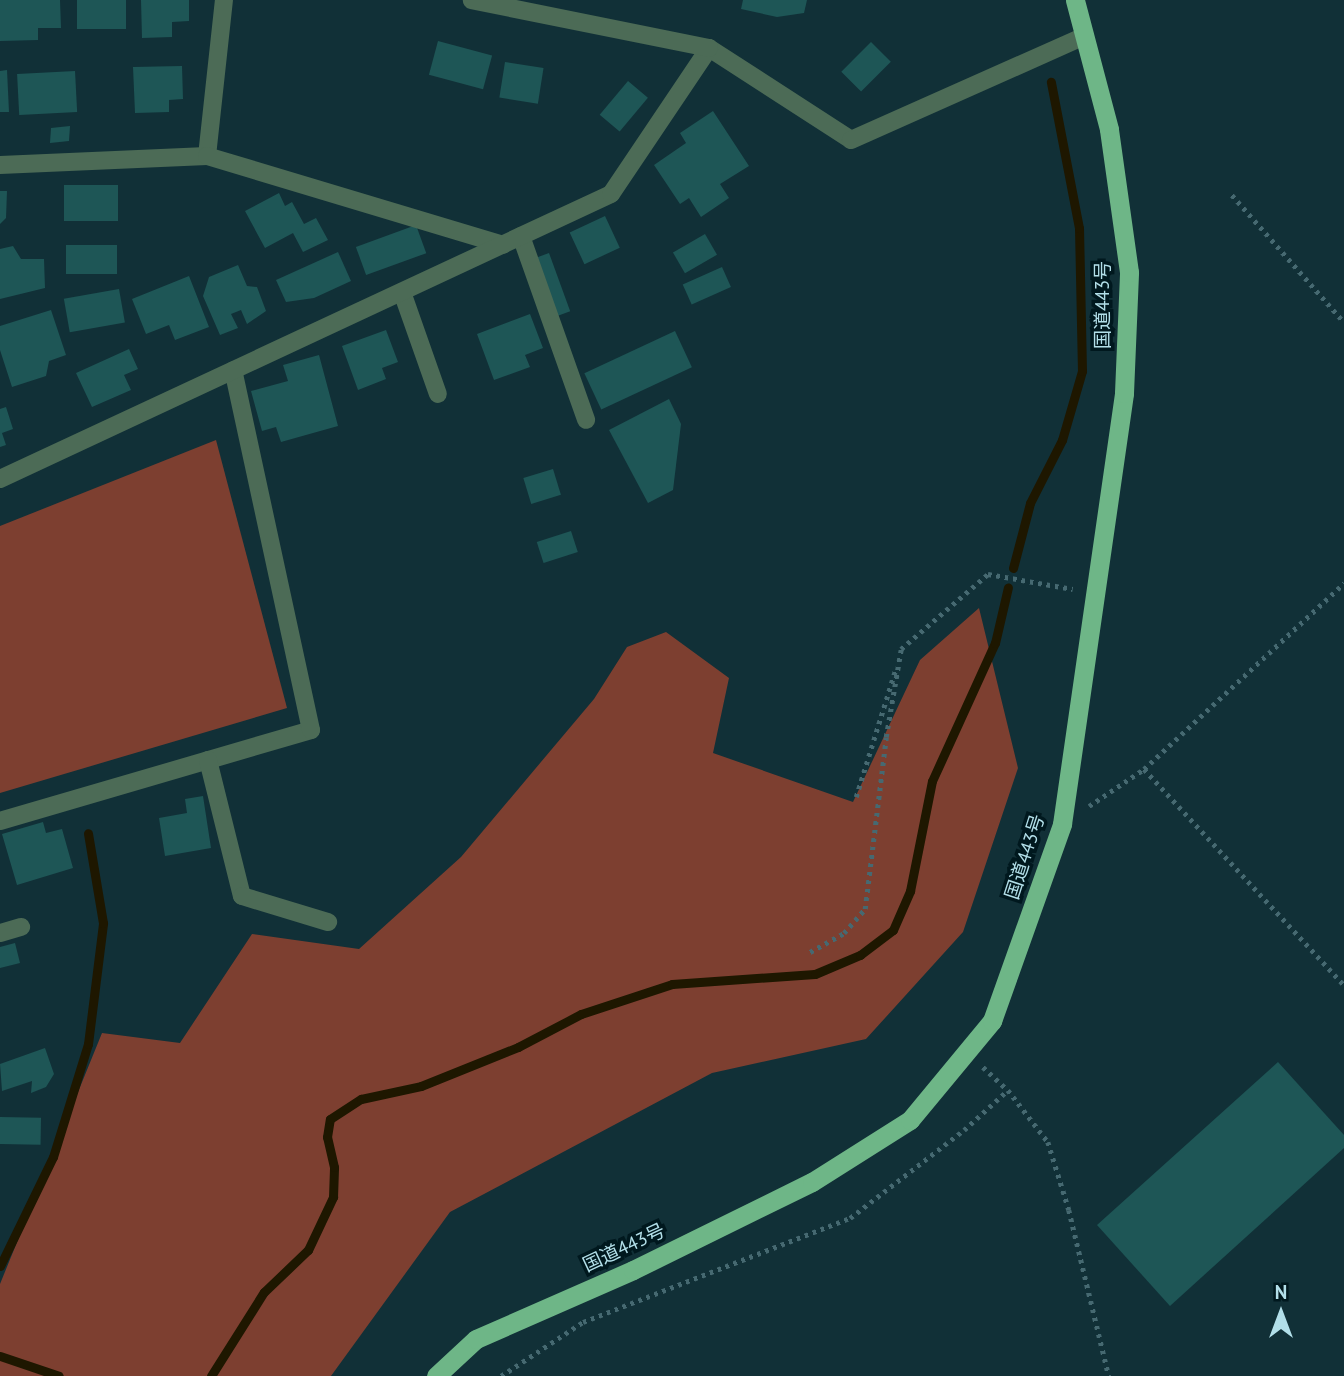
<!DOCTYPE html>
<html>
<head>
<meta charset="utf-8">
<style>
  body { margin:0 }
  #map { position:relative; width:1344px; height:1376px; overflow:hidden; background:#113037; font-family:"PT Sans","Noto Sans JP",sans-serif }
  div>[style] { position:absolute }
  [style*='--x'] { left:calc(var(--x)*1px); top:calc(var(--y)*1px); width:calc(var(--w)*1px); rotate:calc(var(--a)*1deg) }
  .green>* { inset:0; background:#7d3f30 }
  .stream>* { height:9px; margin:-4.5px; padding:0 4.5px; transform-origin:4.5px; border-radius:4.5px; background:#1e1700 }
  .building>* { inset:0; background:#1e5656; transform-origin:0 0 }
  .path>* { height:4.5px; margin-top:-2.25px; transform-origin:0; background:repeating-linear-gradient(90deg,#466971 0 3.5px,transparent 0 8.5px) }
  .service>* { height:18px; margin:-9px; padding:0 9px; transform-origin:9px; border-radius:9px; background:#4c6b56 }
  .minor>* { height:18px; margin:-9px; padding:0 9px; transform-origin:9px; border-radius:9px; background:#4c6b56 }
  .trunk>* { height:19px; margin:-9.5px; padding:0 9.5px; transform-origin:9.5px; border-radius:9.5px; background:#6eb687 }
  span { translate:-50% -50%; white-space:nowrap; text-align:center; line-height:1.15; -webkit-text-stroke:7px #00181e; paint-order:stroke }
  .street-label { font-size:19px; color:#b2dfe9 }
  .north { position:absolute; left:1246px; top:1278px; width:70px; height:70px; -webkit-text-stroke:5px #00181e; paint-order:stroke; rotate:0deg; font-size:19px; font-weight:700; line-height:28px; text-align:center; color:#b2dfe9 }
  .north::after { content:''; display:block; margin:auto; width:24px; height:32px; background:#b2dfe9; clip-path:polygon(50% 0,100% 100%,50% 72%,0 100%) }
</style>
</head>
<body>
<div id="map">
  <div class="green">
    <div style="clip-path:polygon(216px 440px,287px 708px,0 793px,0 526px)"></div>
    <div style="clip-path:polygon(979px 608px,1018px 768px,963px 932px,866px 1039px,712px 1073px,450px 1212px,331px 1376px,0 1376px,0 1284px,102px 1033px,180px 1043px,252px 934px,359px 949px,461px 857px,594px 699px,627px 647px,666px 632px,729px 678px,713px 753px,853px 802px,920px 660px)"></div>
  </div>
  <div class="stream">
    <div style="--x:1013;--y:568;--w:67;--a:-75.3"></div>
    <div style="--x:1030;--y:503;--w:71;--a:-63.1"></div>
    <div style="--x:1062;--y:440;--w:72;--a:-73.8"></div>
    <div style="--x:1082;--y:371;--w:143;--a:-91.2"></div>
    <div style="--x:1079;--y:228;--w:149;--a:-100.9"></div>
    <div style="--x:0;--y:1266;--w:121;--a:-64.1"></div>
    <div style="--x:53;--y:1157;--w:118;--a:-72.8"></div>
    <div style="--x:88;--y:1044;--w:122;--a:-82.9"></div>
    <div style="--x:103;--y:923;--w:91;--a:-99.5"></div>
    <div style="--x:0;--y:1356;--w:62;--a:18.7"></div>
    <div style="--x:211;--y:1376;--w:99;--a:-57.8"></div>
    <div style="--x:264;--y:1292;--w:61;--a:-43.7"></div>
    <div style="--x:308;--y:1250;--w:59;--a:-64.7"></div>
    <div style="--x:333;--y:1197;--w:30;--a:-88"></div>
    <div style="--x:334;--y:1167;--w:31;--a:-103"></div>
    <div style="--x:327;--y:1137;--w:18;--a:-81"></div>
    <div style="--x:330;--y:1119;--w:37;--a:-33"></div>
    <div style="--x:361;--y:1099;--w:61;--a:-12.2"></div>
    <div style="--x:421;--y:1086;--w:105;--a:-21.9"></div>
    <div style="--x:518;--y:1047;--w:71;--a:-27.6"></div>
    <div style="--x:581;--y:1014;--w:96;--a:-18.2"></div>
    <div style="--x:672;--y:984;--w:143;--a:-4"></div>
    <div style="--x:815;--y:974;--w:49;--a:-22.9"></div>
    <div style="--x:860;--y:955;--w:41;--a:-37.1"></div>
    <div style="--x:893;--y:930;--w:43;--a:-66.4"></div>
    <div style="--x:910;--y:891;--w:112;--a:-78.7"></div>
    <div style="--x:932;--y:781;--w:152;--a:-65.5"></div>
    <div style="--x:995;--y:643;--w:57;--a:-76.9"></div>
  </div>
  <div class="building">
    <div style="clip-path:polygon(0 0,60px 0,61px 28px,38px 28px,38px 40px,0 41px)"></div>
    <div style="left:77px;top:0;width:49px;height:29px"></div>
    <div style="clip-path:polygon(141px 0,189px 0,189px 21px,172px 22px,172px 37px,142px 38px)"></div>
    <div style="clip-path:polygon(743px 0,807px 0,804px 13px,777px 17px,741px 9px)"></div>
    <div style="left:438px;top:41px;width:56px;height:35px;rotate:15deg"></div>
    <div style="left:871px;top:42px;width:28px;height:42px;rotate:45deg"></div>
    <div style="left:505px;top:62px;width:39px;height:36px;rotate:9deg"></div>
    <div style="clip-path:polygon(182px 66px,183px 99px,169px 100px,169px 112px,135px 113px,133px 67px)"></div>
    <div style="clip-path:polygon(7px 70px,9px 112px,0 112px,0 71px)"></div>
    <div style="left:75px;top:71px;width:41px;height:58px;rotate:87deg"></div>
    <div style="left:628px;top:81px;width:26px;height:44px;rotate:40deg"></div>
    <div style="clip-path:polygon(713px 111px,749px 166px,720px 184px,729px 198px,701px 217px,689px 198px,680px 204px,654px 165px,686px 143px,680px 133px)"></div>
    <div style="clip-path:polygon(70px 126px,69px 141px,50px 143px,51px 128px)"></div>
    <div style="left:118px;top:185px;width:36px;height:54px;rotate:90deg"></div>
    <div style="clip-path:polygon(0 191px,7px 191px,6px 218px,0 224px)"></div>
    <div style="clip-path:polygon(279px 193px,285px 206px,292px 202px,304px 224px,316px 218px,328px 240px,303px 252px,293px 233px,265px 248px,245px 211px)"></div>
    <div style="left:605px;top:216px;width:35px;height:39px;rotate:65deg"></div>
    <div style="left:416px;top:225px;width:30px;height:64px;rotate:70deg"></div>
    <div style="left:705px;top:234px;width:24px;height:37px;rotate:60deg"></div>
    <div style="left:66px;top:245px;width:51px;height:29px"></div>
    <div style="clip-path:polygon(13px 246px,21px 259px,44px 259px,45px 288px,0 299px,0 249px)"></div>
    <div style="clip-path:polygon(338px 252px,351px 281px,314px 298px,286px 302px,276px 280px)"></div>
    <div style="left:549px;top:253px;width:62px;height:13px;rotate:70deg"></div>
    <div style="clip-path:polygon(238px 265px,247px 286px,257px 287px,266px 311px,247px 324px,241px 310px,231px 314px,238px 328px,220px 335px,203px 296px,209px 277px)"></div>
    <div style="left:722px;top:267px;width:22px;height:43px;rotate:66deg"></div>
    <div style="clip-path:polygon(189px 276px,209px 327px,175px 340px,169px 325px,146px 334px,132px 299px)"></div>
    <div style="left:119px;top:289px;width:34px;height:56px;rotate:80deg"></div>
    <div style="clip-path:polygon(51px 310px,66px 355px,49px 361px,46px 376px,12px 387px,0 350px,0 326px)"></div>
    <div style="clip-path:polygon(530px 314px,543px 348px,525px 355px,530px 367px,494px 380px,477px 334px)"></div>
    <div style="clip-path:polygon(386px 330px,398px 362px,382px 368px,386px 379px,358px 390px,342px 346px)"></div>
    <div style="left:675px;top:331px;width:40px;height:100px;rotate:65deg"></div>
    <div style="clip-path:polygon(129px 349px,138px 369px,124px 375px,131px 390px,92px 407px,76px 373px)"></div>
    <div style="clip-path:polygon(319px 355px,338px 426px,281px 442px,276px 427px,262px 431px,251px 391px,288px 381px,283px 365px)"></div>
    <div style="clip-path:polygon(669px 399px,681px 424px,673px 490px,648px 503px,609px 430px)"></div>
    <div style="clip-path:polygon(6px 407px,13px 429px,2px 433px,6px 445px,0 447px,0 409px)"></div>
    <div style="left:553px;top:469px;width:27px;height:31px;rotate:73deg"></div>
    <div style="left:571px;top:531px;width:22px;height:36px;rotate:72deg"></div>
    <div style="clip-path:polygon(203px 796px,211px 848px,165px 856px,159px 818px,187px 813px,185px 799px)"></div>
    <div style="clip-path:polygon(43px 822px,46px 833px,62px 829px,73px 868px,17px 885px,2px 834px)"></div>
    <div style="clip-path:polygon(15px 943px,20px 963px,0 968px,0 947px)"></div>
    <div style="clip-path:polygon(45px 1048px,54px 1074px,46px 1087px,31px 1093px,32px 1081px,2px 1091px,0 1064px)"></div>
    <div style="clip-path:polygon(1278px 1062px,1344px 1135px,1344px 1148px,1170px 1306px,1097px 1225px)"></div>
    <div style="left:0;top:1117px;width:41px;height:27px;rotate:1deg"></div>
  </div>
  <div class="path">
    <div style="--x:1232;--y:195;--w:169;--a:48.6"></div>
    <div style="--x:1144;--y:769;--w:294;--a:47.2"></div>
    <div style="--x:856;--y:797;--w:132;--a:-72.8"></div>
    <div style="--x:1089;--y:806;--w:66;--a:-33.9"></div>
    <div style="--x:1144;--y:769;--w:273;--a:-42.9"></div>
    <div style="--x:810;--y:952;--w:39;--a:-29"></div>
    <div style="--x:844;--y:933;--w:32;--a:-49"></div>
    <div style="--x:865;--y:909;--w:173;--a:-83"></div>
    <div style="--x:886;--y:737;--w:89;--a:-80.3"></div>
    <div style="--x:901;--y:649;--w:115;--a:-40.8"></div>
    <div style="--x:988;--y:574;--w:86;--a:10"></div>
    <div style="--x:983;--y:1067;--w:34;--a:43"></div>
    <div style="--x:1008;--y:1090;--w:66;--a:52.4"></div>
    <div style="--x:1048;--y:1142;--w:71;--a:72.8"></div>
    <div style="--x:1069;--y:1210;--w:171;--a:76.5"></div>
    <div style="--x:501;--y:1376;--w:98;--a:-33.4"></div>
    <div style="--x:583;--y:1322;--w:287;--a:-21.3"></div>
    <div style="--x:850;--y:1218;--w:144;--a:-37.7"></div>
    <div style="--x:964;--y:1130;--w:59;--a:-42.3"></div>
  </div>
  <div class="service">
    <div style="--x:709;--y:48;--w:169;--a:32.9"></div>
    <div style="--x:851;--y:140;--w:256;--a:-24"></div>
    <div style="--x:0;--y:821;--w:324;--a:-16.3"></div>
    <div style="--x:311;--y:730;--w:368;--a:-102.2"></div>
    <div style="--x:0;--y:933;--w:22;--a:-16"></div>
  </div>
  <div class="minor">
    <div style="--x:207;--y:156;--w:157;--a:-83.8"></div>
    <div style="--x:0;--y:165;--w:207;--a:-2.5"></div>
    <div style="--x:207;--y:156;--w:309;--a:16.7"></div>
    <div style="--x:521;--y:236;--w:195;--a:70.5"></div>
    <div style="--x:402;--y:292;--w:108;--a:70.6"></div>
    <div style="--x:0;--y:479;--w:674;--a:-25.01"></div>
    <div style="--x:611;--y:194;--w:176;--a:-56.1"></div>
    <div style="--x:709;--y:48;--w:242;--a:-168.6"></div>
    <div style="--x:208;--y:760;--w:140;--a:76"></div>
    <div style="--x:242;--y:896;--w:90;--a:16.8"></div>
  </div>
  <div class="trunk">
    <div style="--x:436;--y:1376;--w:54;--a:-42.8"></div>
    <div style="--x:476;--y:1339;--w:171;--a:-23.7"></div>
    <div style="--x:633;--y:1270;--w:199;--a:-26.2"></div>
    <div style="--x:812;--y:1182;--w:116;--a:-32.3"></div>
    <div style="--x:910;--y:1120;--w:129;--a:-50.4"></div>
    <div style="--x:992;--y:1021;--w:209;--a:-70.4"></div>
    <div style="--x:1062;--y:824;--w:435;--a:-81.8"></div>
    <div style="--x:1124;--y:393;--w:121;--a:-87.6"></div>
    <div style="--x:1129;--y:272;--w:144;--a:-98"></div>
    <div style="--x:1109;--y:129;--w:133;--a:-104.8"></div>
  </div>
  <div class="street-label">
    <span style="left:1103px;top:305px;rotate:-90deg">国道443号</span>
    <span style="left:1025px;top:857px;rotate:-72deg">国道443号</span>
    <span style="left:624px;top:1248px;rotate:-25deg">国道443号</span>
  </div>
  <div class="north">N</div>
</div>
</body>
</html>
